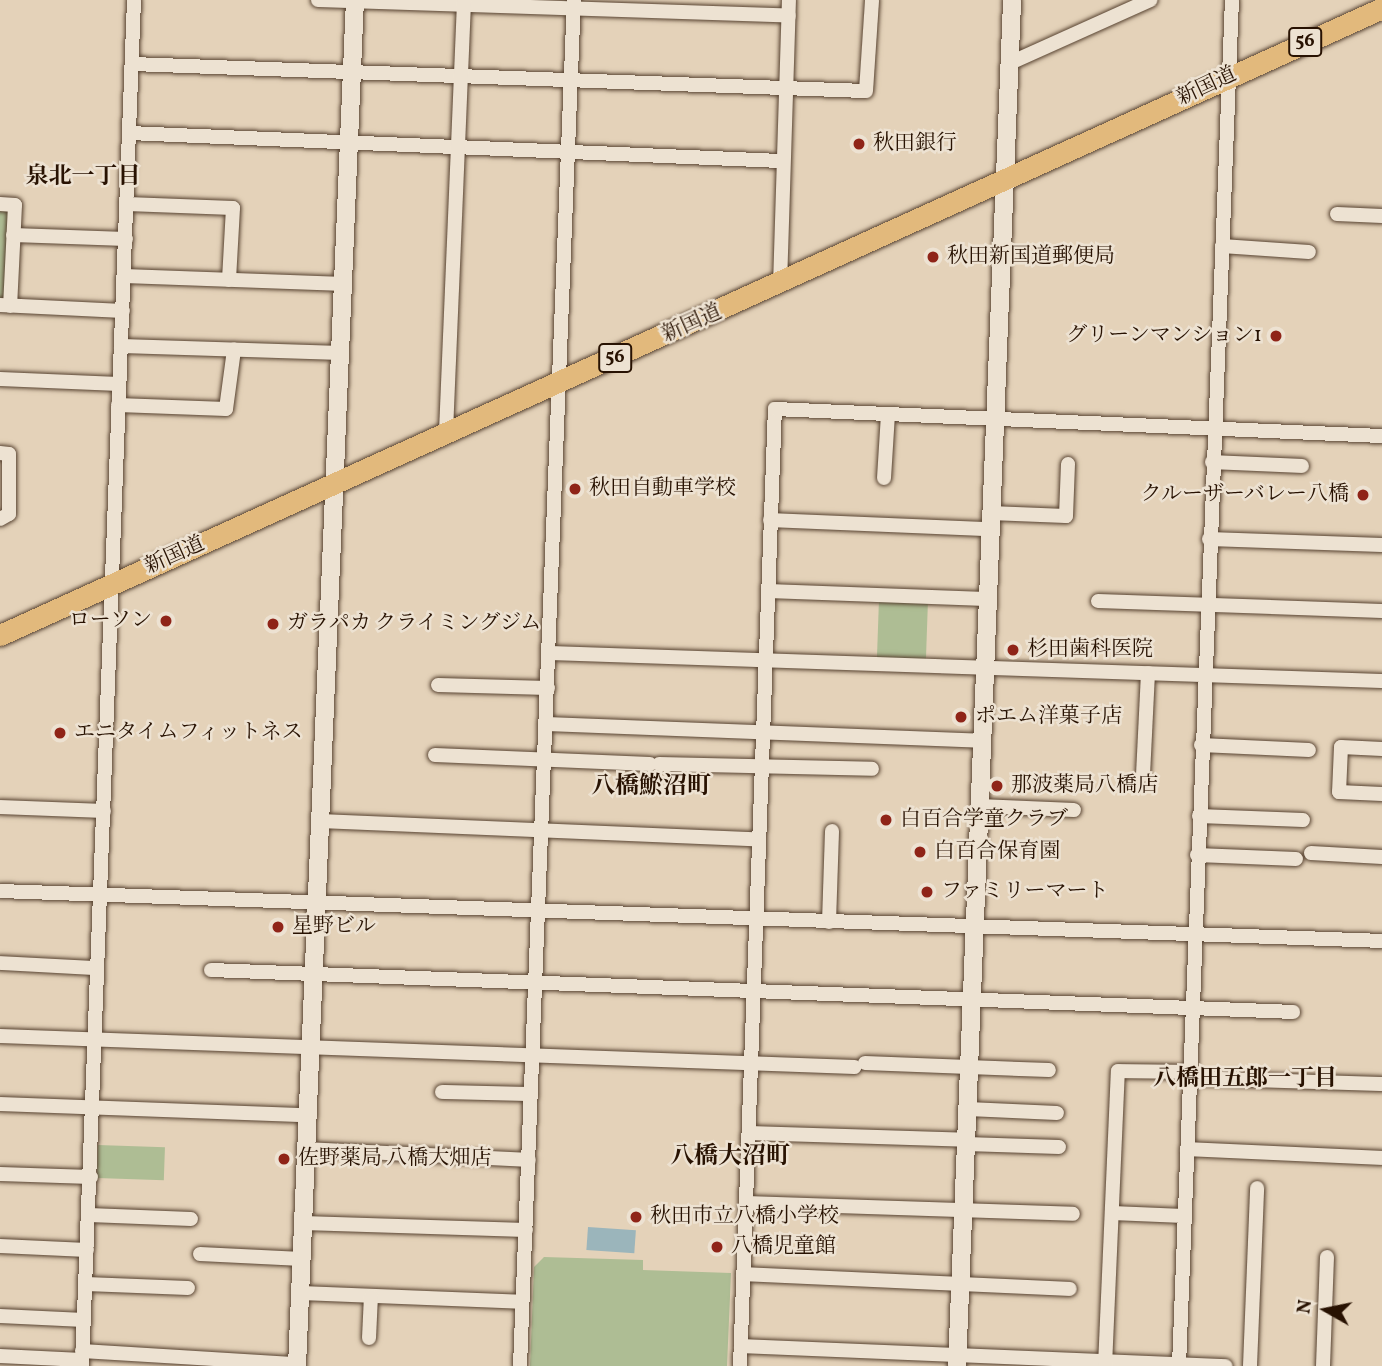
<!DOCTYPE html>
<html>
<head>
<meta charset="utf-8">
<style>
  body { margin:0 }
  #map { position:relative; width:1382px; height:1366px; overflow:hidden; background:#e4d2b9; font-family:Vollkorn,"Noto Serif JP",serif }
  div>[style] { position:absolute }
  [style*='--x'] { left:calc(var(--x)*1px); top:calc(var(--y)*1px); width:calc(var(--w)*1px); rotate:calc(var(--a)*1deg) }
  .green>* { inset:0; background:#aebd94; transform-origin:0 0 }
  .water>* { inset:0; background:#9bb5bb; transform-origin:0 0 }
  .roads { filter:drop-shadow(0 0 2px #574230) drop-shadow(0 0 2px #574230) }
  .minor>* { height:14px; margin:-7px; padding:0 7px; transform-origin:7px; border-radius:7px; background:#ede2d2 }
  .tertiary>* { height:18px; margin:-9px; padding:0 9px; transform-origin:9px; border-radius:9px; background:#ede2d2 }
  .primary>* { height:21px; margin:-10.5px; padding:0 10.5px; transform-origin:10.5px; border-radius:10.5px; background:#e2b97c }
  .dots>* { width:19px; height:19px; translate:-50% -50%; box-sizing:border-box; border:4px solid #ede2d2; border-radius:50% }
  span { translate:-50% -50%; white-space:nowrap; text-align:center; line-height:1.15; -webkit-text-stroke:5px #ede2d2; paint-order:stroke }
  .shield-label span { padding:2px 5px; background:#ede2d2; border:2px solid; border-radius:5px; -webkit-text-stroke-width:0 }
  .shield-label { font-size:19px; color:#281202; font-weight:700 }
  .street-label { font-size:21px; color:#281202 }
  .poi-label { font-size:21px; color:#281202 }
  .left { translate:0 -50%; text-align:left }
  .right { translate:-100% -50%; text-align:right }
  .neighbourhood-label { font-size:23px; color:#281202; font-weight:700 }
  .quarter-label { font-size:24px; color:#281202; font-weight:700 }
  .north { position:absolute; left:1291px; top:1275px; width:70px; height:70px; -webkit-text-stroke:5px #ede2d2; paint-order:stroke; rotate:279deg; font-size:19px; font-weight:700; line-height:28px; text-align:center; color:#281202 }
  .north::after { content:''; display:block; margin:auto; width:24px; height:32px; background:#281202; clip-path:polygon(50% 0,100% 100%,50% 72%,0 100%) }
</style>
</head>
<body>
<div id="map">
  <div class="green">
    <div style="clip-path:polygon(0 209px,8px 209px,6px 298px,0 301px)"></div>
    <div style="left:879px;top:599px;width:49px;height:59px;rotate:2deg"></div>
    <div style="left:98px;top:1145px;width:67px;height:33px;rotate:2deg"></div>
    <div style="clip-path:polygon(544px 1257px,643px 1260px,643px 1270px,731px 1273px,727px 1366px,530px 1366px,534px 1267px)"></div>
  </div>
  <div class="water">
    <div style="left:588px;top:1227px;width:48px;height:23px;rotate:4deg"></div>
  </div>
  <div class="roads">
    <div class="minor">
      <div style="--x:318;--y:0;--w:471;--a:1.9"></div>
      <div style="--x:1010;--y:63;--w:154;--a:-24.2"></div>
      <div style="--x:132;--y:64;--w:734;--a:2.11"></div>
      <div style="--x:866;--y:91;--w:91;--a:-86.2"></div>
      <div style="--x:129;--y:133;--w:654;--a:2.46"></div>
      <div style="--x:0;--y:204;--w:15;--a:4"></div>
      <div style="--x:15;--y:205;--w:101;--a:92.8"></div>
      <div style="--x:127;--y:204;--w:106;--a:2.2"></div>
      <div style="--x:233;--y:208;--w:72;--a:93.2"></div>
      <div style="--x:1337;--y:214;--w:45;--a:2.5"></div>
      <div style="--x:13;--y:235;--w:113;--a:2"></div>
      <div style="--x:1222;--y:246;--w:87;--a:3.9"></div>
      <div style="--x:124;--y:276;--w:221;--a:2.1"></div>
      <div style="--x:780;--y:285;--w:285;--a:-88.2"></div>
      <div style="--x:0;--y:305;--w:123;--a:2.8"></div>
      <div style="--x:121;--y:346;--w:221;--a:1.8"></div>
      <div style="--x:0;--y:379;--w:119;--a:2.4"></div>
      <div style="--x:118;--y:405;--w:108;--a:2.1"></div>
      <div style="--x:226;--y:409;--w:60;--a:-82.3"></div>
      <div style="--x:446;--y:432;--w:432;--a:-87.6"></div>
      <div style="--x:0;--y:453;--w:9;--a:6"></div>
      <div style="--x:9;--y:454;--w:60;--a:90"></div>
      <div style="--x:9;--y:514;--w:10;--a:151"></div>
      <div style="--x:1212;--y:462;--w:90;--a:2.5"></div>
      <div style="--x:884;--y:478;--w:63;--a:-86.4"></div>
      <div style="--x:990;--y:513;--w:76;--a:2.3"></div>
      <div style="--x:1066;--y:516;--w:52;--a:-87.8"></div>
      <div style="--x:770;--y:520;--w:219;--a:2.4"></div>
      <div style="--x:1209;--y:539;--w:173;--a:2"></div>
      <div style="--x:768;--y:591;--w:218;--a:2.1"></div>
      <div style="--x:1098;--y:601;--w:284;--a:2"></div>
      <div style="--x:550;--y:653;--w:832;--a:1.93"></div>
      <div style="--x:438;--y:685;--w:110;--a:1.6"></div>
      <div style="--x:547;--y:724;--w:434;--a:2.2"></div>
      <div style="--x:1201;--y:745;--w:108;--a:2.7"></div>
      <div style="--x:1382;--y:749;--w:41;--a:-177.2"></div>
      <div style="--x:1341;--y:747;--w:45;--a:92.5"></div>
      <div style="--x:1339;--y:792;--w:43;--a:2.7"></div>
      <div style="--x:435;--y:755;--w:215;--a:2.4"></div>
      <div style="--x:659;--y:764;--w:213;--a:1.3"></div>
      <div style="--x:1143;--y:775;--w:102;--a:-87.2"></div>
      <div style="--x:979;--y:806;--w:95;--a:2.4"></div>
      <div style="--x:0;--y:807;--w:104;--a:2.2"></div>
      <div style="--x:1199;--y:816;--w:104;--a:2.2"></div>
      <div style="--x:321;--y:821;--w:438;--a:2.4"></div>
      <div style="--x:1311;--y:853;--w:71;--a:3.2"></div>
      <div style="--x:1197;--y:855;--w:99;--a:2.3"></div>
      <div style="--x:0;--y:891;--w:1383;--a:2.07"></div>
      <div style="--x:829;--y:922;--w:91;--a:-88.1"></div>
      <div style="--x:0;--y:963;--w:96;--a:3"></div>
      <div style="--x:211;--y:970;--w:1083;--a:2.22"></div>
      <div style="--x:0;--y:1036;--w:855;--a:2.08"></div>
      <div style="--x:865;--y:1063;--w:184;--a:2.2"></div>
      <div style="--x:1187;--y:1078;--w:195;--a:1.8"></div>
      <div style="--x:442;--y:1092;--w:89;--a:1.3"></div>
      <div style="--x:0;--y:1104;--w:306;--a:2.1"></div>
      <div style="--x:968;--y:1109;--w:89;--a:2.6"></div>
      <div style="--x:749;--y:1133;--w:217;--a:1.8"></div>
      <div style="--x:966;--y:1144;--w:93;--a:1.8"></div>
      <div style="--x:306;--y:1149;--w:223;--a:2.8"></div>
      <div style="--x:1187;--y:1149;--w:195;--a:2.6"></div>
      <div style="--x:0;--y:1174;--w:91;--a:1.9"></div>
      <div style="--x:746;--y:1203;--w:327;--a:1.9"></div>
      <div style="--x:1112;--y:1213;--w:72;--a:2.4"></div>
      <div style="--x:89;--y:1215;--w:102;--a:2.2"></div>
      <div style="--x:303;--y:1223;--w:223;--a:1.8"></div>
      <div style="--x:0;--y:1246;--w:87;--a:2.6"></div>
      <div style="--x:200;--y:1254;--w:102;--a:2.8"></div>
      <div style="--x:743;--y:1274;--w:327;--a:2.6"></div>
      <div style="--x:86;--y:1284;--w:102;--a:2.2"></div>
      <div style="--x:301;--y:1293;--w:220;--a:2.3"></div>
      <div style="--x:0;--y:1316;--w:84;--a:2.7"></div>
      <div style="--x:369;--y:1338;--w:42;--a:-87.3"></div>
      <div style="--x:741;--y:1346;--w:485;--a:2.4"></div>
      <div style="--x:82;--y:1351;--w:215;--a:3.5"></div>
      <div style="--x:0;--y:1356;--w:82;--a:2.8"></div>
      <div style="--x:82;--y:1366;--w:1367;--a:-87.82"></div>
      <div style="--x:520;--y:1366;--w:1367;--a:-87.74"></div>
      <div style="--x:740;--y:1366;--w:958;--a:-87.91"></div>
      <div style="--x:775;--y:409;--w:608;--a:2.55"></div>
      <div style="--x:1105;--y:1366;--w:295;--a:-87.5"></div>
      <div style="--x:1118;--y:1071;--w:70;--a:0.8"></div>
      <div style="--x:1179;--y:1366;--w:1367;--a:-87.78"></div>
      <div style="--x:1250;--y:1366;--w:178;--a:-87.7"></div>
      <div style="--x:1323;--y:1366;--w:109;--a:-87.9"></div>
    </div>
    <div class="tertiary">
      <div style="--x:297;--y:1366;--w:1367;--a:-87.57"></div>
      <div style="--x:957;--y:1366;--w:1367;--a:-87.69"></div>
    </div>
    <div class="primary">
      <div style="--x:0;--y:635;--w:1518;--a:-24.4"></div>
    </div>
  </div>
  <div class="dots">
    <div style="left:859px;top:144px;background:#8f2418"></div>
    <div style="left:933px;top:257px;background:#8f2418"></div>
    <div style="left:1276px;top:336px;background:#8f2418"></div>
    <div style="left:575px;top:489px;background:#8f2418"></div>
    <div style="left:1363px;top:495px;background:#8f2418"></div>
    <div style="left:166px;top:621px;background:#8f2418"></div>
    <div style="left:273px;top:624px;background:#8f2418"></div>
    <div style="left:1013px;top:650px;background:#8f2418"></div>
    <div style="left:961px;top:717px;background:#8f2418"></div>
    <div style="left:60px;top:733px;background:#8f2418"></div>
    <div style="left:997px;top:786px;background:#8f2418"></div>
    <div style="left:886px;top:820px;background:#8f2418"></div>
    <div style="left:920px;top:852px;background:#8f2418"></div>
    <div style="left:927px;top:892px;background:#8f2418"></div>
    <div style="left:278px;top:927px;background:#8f2418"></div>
    <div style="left:284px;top:1159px;background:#8f2418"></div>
    <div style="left:636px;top:1217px;background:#8f2418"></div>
    <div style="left:717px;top:1247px;background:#8f2418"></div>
  </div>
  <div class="shield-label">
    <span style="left:1305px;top:42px">56</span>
    <span style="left:615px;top:358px">56</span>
  </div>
  <div class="street-label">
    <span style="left:1207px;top:87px;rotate:-25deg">新国道</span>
    <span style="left:692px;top:324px;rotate:-24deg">新国道</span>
    <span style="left:175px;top:556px;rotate:-24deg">新国道</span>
  </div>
  <div class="poi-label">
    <span class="left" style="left:873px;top:144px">秋田銀行</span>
    <span class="left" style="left:947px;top:257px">秋田新国道郵便局</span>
    <span class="right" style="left:1262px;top:336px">グリーンマンション1</span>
    <span class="left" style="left:589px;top:489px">秋田自動車学校</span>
    <span class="right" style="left:1349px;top:495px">クルーザーバレー八橋</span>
    <span class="right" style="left:152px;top:621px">ローソン</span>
    <span class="left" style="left:287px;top:624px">ガラパカ クライミングジム</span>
    <span class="left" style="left:1027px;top:650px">杉田歯科医院</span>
    <span class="left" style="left:975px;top:717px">ポエム洋菓子店</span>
    <span class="left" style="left:74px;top:733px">エニタイムフィットネス</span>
    <span class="left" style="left:1011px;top:786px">那波薬局八橋店</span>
    <span class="left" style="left:900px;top:820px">白百合学童クラブ</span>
    <span class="left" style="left:934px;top:852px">白百合保育園</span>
    <span class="left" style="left:941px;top:892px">ファミリーマート</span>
    <span class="left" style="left:292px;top:927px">星野ビル</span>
    <span class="left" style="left:298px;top:1159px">佐野薬局 八橋大畑店</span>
    <span class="left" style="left:650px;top:1217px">秋田市立八橋小学校</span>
    <span class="left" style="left:731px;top:1247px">八橋児童館</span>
  </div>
  <div class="neighbourhood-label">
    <span style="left:83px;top:177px">泉北一丁目</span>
    <span style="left:1245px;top:1079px">八橋田五郎一丁目</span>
  </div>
  <div class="quarter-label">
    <span style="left:651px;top:788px">八橋鯲沼町</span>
    <span style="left:730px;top:1158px">八橋大沼町</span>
  </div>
  <div class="north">N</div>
</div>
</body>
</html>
